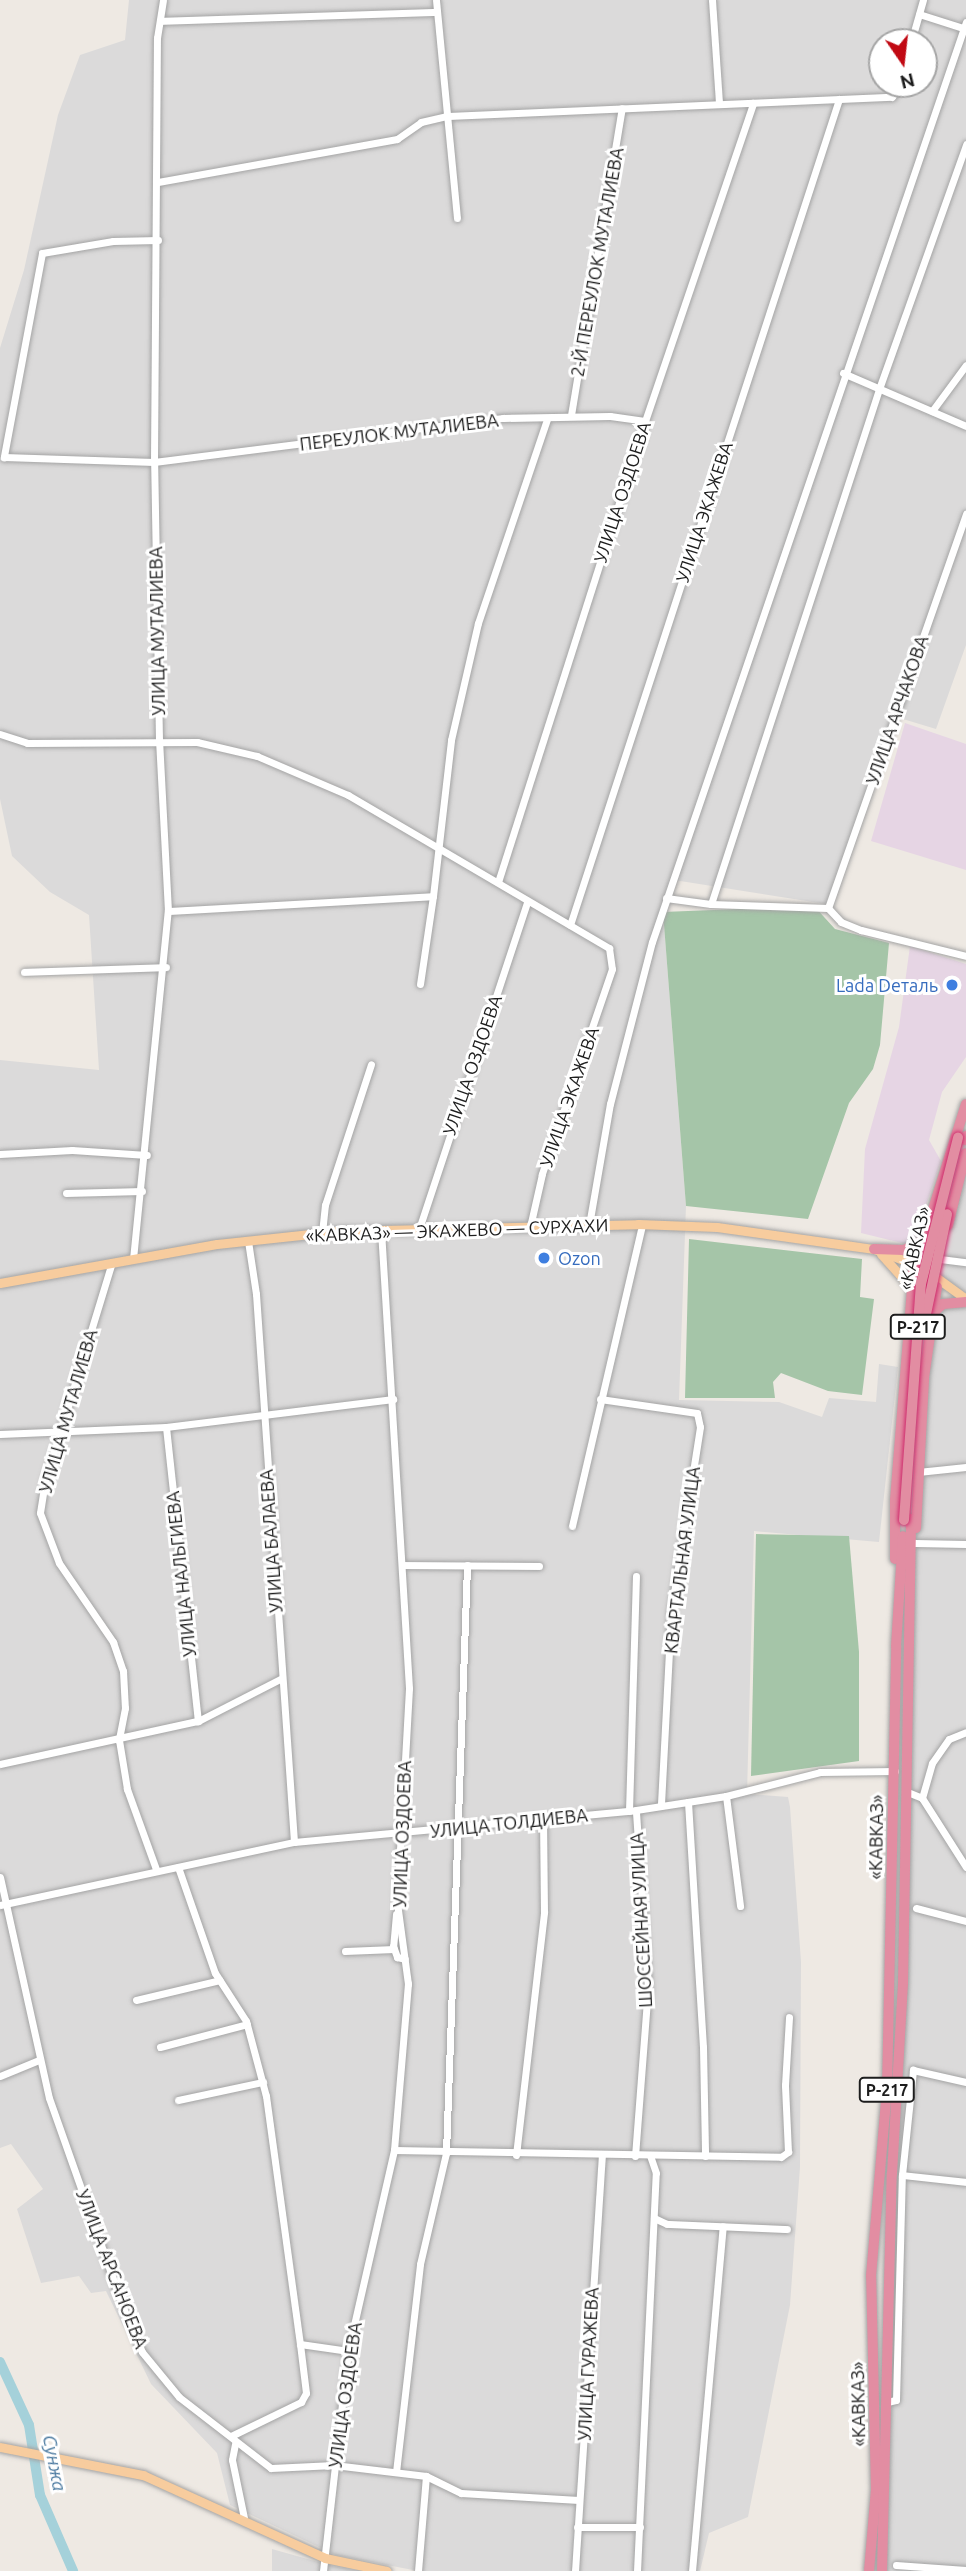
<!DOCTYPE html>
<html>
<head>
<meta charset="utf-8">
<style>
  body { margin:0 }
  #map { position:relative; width:966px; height:2571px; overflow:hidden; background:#eee9e3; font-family:Ubuntu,sans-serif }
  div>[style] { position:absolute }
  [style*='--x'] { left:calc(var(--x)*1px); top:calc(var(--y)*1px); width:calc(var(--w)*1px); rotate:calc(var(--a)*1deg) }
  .residential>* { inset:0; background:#dbdada }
  .industrial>* { inset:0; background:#e6d5e4 }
  .cemetery>* { inset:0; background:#a5c5a8 }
  .river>* { height:10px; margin:-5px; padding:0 5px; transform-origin:5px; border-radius:5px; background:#a5d1da }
  .roads { filter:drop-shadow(0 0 2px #a4a4a4) drop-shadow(0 0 2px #a4a4a4) }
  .minor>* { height:7px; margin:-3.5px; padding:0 3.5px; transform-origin:3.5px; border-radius:3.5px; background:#fff }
  .major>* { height:9px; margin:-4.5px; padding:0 4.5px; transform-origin:4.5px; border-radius:4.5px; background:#f7cc9e }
  .highway>* { height:10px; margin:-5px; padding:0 5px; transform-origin:5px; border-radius:5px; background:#e28da2 }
  .bridges { filter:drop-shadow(0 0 2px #d02b6d) drop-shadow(0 0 2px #d02b6d) }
  .highway-bridge>* { height:10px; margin:-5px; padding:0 5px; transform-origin:5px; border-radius:5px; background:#e28da2 }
  .dots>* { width:19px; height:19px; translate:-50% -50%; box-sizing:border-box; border:4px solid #fff; border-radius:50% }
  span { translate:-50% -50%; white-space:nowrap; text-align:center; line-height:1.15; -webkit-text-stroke:6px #fff; paint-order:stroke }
  .shield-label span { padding:2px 5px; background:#fff; border:2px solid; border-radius:5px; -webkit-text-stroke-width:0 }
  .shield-label { font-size:16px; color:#1d1d1d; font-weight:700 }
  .street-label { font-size:18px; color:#1d1d1d }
  .shop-label { font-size:18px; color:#366cbe }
  .right { translate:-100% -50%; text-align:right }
  .left { translate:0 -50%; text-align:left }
  .water-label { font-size:19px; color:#4b7aa0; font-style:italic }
  .north { position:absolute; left:868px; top:28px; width:70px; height:70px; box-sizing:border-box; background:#fff; border:2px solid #a5a5a5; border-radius:50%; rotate:166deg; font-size:19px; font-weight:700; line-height:28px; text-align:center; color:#1d1d1d }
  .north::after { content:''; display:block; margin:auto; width:24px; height:32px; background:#c10913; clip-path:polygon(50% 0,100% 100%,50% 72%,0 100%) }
</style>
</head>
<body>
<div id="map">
  <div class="residential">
    <div style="clip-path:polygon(evenodd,129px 0,966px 0,966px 645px,936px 729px,893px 716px,826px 904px,674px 880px,663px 912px,686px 1206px,679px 1400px,779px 1402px,822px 1417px,829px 1398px,876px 1402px,879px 1364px,898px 1367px,879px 1542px,754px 1531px,747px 1794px,788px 1797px,790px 1807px,801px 1962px,800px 2167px,790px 2305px,748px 2517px,709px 2533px,700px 2571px,418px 2571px,336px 2555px,230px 2505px,217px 2453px,151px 2384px,106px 2291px,91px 2293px,79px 2276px,41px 2283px,17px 2209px,43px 2189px,11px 2144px,0 2148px,0 1060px,99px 1070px,89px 915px,50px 892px,12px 856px,0 799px,0 348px,24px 270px,58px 115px,80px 55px,125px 40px,129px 0,882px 42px,924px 42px,924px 84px,882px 84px,882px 42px)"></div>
    <div style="clip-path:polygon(966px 1153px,966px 1299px,937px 1278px)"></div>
    <div style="clip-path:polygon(966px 1302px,966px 2571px,882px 2571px,907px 1618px,934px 1312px)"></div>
    <div style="clip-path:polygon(272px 2549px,332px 2566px,358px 2571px,272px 2571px)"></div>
  </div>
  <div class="industrial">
    <div style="clip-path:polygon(905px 723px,966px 744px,966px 870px,871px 841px)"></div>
    <div style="clip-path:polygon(910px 946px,966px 964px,966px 1057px,942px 1092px,929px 1140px,941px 1161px,915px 1238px,906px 1244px,861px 1233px,865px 1149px,899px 1027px)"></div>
  </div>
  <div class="cemetery">
    <div style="clip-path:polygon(814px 906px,835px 929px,889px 943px,880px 1045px,873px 1069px,849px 1103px,808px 1219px,686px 1206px,663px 912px)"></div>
    <div style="clip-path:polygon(689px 1239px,862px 1259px,860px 1297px,874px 1299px,862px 1395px,828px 1391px,781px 1373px,773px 1382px,775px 1398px,685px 1398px)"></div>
    <div style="clip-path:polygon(756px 1534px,849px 1536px,859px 1652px,859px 1761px,751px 1776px)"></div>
  </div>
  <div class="river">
    <div style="--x:0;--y:2362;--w:69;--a:65.3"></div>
    <div style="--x:29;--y:2425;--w:71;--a:81.1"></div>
    <div style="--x:40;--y:2495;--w:83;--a:66.5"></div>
  </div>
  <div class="roads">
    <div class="minor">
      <div style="--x:436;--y:0;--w:219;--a:84.5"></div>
      <div style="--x:712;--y:0;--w:104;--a:86.1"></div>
      <div style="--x:919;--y:14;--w:49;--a:17.7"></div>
      <div style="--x:160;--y:21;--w:277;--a:-1.9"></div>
      <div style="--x:911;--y:42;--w:44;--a:-74.1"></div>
      <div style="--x:158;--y:182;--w:243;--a:-10.2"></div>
      <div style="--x:397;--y:139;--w:29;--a:-35"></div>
      <div style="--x:421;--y:122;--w:28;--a:-13"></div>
      <div style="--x:448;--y:116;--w:444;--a:-2.5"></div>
      <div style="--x:892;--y:97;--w:15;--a:-58"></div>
      <div style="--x:158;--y:240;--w:45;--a:178.7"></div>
      <div style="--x:113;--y:241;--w:72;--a:170.4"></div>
      <div style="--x:42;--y:253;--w:208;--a:100.6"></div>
      <div style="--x:4;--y:457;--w:150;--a:1.9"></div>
      <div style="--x:154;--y:462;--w:352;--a:-7.2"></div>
      <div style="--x:503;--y:418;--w:107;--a:-1.1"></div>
      <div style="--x:610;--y:416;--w:35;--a:8"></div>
      <div style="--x:843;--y:373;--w:134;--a:23.3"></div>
      <div style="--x:932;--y:411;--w:57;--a:-53.5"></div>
      <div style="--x:571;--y:415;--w:311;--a:-80.6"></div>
      <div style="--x:0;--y:734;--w:28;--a:18"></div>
      <div style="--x:27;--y:743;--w:170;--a:-0.3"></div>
      <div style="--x:197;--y:742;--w:62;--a:13.1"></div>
      <div style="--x:257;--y:756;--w:99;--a:23.2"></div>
      <div style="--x:348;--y:795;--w:303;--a:30.4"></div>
      <div style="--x:609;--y:948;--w:21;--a:82"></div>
      <div style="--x:612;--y:969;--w:217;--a:108.9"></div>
      <div style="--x:542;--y:1174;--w:54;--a:102.8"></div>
      <div style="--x:498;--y:882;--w:484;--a:-72.3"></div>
      <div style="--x:645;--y:421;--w:336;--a:-71.2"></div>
      <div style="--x:666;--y:898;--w:45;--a:7.6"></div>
      <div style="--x:711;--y:904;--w:117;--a:2"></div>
      <div style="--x:828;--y:908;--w:19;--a:47"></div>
      <div style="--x:841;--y:922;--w:22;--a:22"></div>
      <div style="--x:861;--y:930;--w:108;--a:13.9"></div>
      <div style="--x:711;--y:904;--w:542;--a:-71.93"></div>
      <div style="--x:879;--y:389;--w:260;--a:-70.4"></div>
      <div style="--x:828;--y:908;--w:418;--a:-70.7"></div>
      <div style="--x:168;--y:911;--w:265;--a:-3.2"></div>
      <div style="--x:433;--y:896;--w:157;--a:-83.4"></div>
      <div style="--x:451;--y:740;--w:120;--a:-77"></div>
      <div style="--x:478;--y:623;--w:215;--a:-71.3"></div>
      <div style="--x:570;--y:925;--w:869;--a:-71.96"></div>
      <div style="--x:24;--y:972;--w:142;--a:-2"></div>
      <div style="--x:420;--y:984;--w:89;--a:-81.6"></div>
      <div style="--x:0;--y:1154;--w:72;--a:-3.2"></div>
      <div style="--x:72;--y:1150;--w:75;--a:3.8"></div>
      <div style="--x:66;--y:1193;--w:76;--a:-1.5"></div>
      <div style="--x:589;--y:1225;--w:123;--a:-80.2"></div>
      <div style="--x:610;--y:1104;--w:167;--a:-75.5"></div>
      <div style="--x:652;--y:942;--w:972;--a:-71.16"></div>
      <div style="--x:419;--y:1229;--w:344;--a:-71.7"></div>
      <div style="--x:322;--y:1233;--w:28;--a:-84"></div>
      <div style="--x:325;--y:1205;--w:148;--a:-71.9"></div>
      <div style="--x:248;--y:1241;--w:54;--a:81.4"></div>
      <div style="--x:256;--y:1294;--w:549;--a:86.03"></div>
      <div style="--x:133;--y:1259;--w:350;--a:-84.3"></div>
      <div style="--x:168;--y:911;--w:171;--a:-93"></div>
      <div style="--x:159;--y:740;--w:278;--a:-91"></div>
      <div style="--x:154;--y:462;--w:424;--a:-89.6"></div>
      <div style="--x:157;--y:38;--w:38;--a:-81"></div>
      <div style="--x:940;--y:1259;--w:26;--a:7"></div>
      <div style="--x:112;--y:1262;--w:229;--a:107"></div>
      <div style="--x:45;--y:1481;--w:32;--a:99"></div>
      <div style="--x:40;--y:1513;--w:53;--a:69.2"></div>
      <div style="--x:59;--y:1563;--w:96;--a:55.6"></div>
      <div style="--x:113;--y:1642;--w:31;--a:71"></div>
      <div style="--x:123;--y:1671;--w:37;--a:87"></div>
      <div style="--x:125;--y:1708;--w:33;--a:101"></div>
      <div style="--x:119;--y:1740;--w:50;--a:80.7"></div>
      <div style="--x:127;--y:1789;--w:85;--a:70.1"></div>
      <div style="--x:600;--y:1399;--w:98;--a:8.2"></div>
      <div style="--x:697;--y:1413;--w:14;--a:78"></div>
      <div style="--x:700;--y:1427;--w:188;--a:98.9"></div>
      <div style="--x:671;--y:1613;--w:192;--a:93"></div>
      <div style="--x:166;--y:1427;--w:296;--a:83.8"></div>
      <div style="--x:0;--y:1434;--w:166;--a:-2.4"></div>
      <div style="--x:166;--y:1427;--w:229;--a:-7"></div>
      <div style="--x:918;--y:1472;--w:48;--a:-5.9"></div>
      <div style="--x:572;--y:1526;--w:310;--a:-76.9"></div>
      <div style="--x:915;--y:1543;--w:51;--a:1.1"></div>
      <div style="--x:402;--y:1565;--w:137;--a:0.4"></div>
      <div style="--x:0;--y:1764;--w:203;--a:-12.3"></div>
      <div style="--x:198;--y:1721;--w:92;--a:-27.1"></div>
      <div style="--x:905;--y:1791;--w:18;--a:22"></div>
      <div style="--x:922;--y:1798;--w:82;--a:57.5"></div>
      <div style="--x:726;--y:1796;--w:111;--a:82.7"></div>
      <div style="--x:922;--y:1798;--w:36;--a:-74"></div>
      <div style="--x:932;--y:1763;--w:29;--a:-55"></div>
      <div style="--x:949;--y:1739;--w:18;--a:-22"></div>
      <div style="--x:688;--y:1802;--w:245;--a:86.5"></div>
      <div style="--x:703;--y:2047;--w:109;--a:88.9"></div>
      <div style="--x:629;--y:1811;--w:235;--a:-88.3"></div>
      <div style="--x:178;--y:1867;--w:112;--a:70.8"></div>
      <div style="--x:215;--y:1973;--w:57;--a:57.1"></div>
      <div style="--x:246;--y:2021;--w:78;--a:75.1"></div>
      <div style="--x:266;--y:2096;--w:250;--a:82.2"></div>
      <div style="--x:300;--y:2344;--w:49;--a:8.3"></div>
      <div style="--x:0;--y:1877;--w:226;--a:77.5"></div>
      <div style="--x:49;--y:2098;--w:230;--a:70.5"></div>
      <div style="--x:126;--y:2315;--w:40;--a:66.6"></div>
      <div style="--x:142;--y:2352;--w:58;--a:50.6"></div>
      <div style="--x:179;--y:2397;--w:116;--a:37.7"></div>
      <div style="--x:271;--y:2468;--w:63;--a:-2.7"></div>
      <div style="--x:334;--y:2465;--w:93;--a:6.8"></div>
      <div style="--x:426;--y:2476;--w:39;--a:26"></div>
      <div style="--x:461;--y:2493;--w:118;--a:3.4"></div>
      <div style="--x:0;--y:1905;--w:301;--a:-12.1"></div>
      <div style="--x:294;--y:1842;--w:343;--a:-5.3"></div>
      <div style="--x:636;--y:1810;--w:91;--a:-8.8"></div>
      <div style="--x:726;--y:1796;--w:97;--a:-14.3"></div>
      <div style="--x:820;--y:1772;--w:75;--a:-0.8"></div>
      <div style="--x:916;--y:1908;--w:52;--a:14.6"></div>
      <div style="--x:396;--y:1914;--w:32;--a:95"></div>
      <div style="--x:393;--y:1946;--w:12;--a:70"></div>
      <div style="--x:397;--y:1957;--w:8;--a:14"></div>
      <div style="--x:345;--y:1951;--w:49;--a:-2.3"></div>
      <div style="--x:136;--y:2000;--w:86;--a:-13.4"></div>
      <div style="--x:160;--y:2047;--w:90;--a:-14.8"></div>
      <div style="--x:0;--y:2076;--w:42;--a:-22.3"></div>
      <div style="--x:178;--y:2100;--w:87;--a:-12"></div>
      <div style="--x:394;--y:2150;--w:387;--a:1"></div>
      <div style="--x:781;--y:2157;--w:9;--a:-36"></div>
      <div style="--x:788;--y:2152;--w:67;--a:-92.6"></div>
      <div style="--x:785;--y:2085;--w:68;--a:-86.6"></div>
      <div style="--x:516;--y:2155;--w:245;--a:-83.4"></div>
      <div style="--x:544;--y:1912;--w:93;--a:-90.6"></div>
      <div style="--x:635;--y:2156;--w:169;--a:-85.6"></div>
      <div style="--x:648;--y:1988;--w:178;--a:-93.9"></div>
      <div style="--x:902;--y:2175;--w:64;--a:6.2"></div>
      <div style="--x:654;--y:2218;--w:14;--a:25"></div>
      <div style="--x:667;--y:2224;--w:120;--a:2.4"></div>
      <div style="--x:887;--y:2402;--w:9;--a:-13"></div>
      <div style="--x:896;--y:2400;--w:225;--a:-88.5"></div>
      <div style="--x:902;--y:2175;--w:106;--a:-84"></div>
      <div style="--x:913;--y:2070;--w:54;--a:12.8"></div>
      <div style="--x:231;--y:2436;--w:78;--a:-25.9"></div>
      <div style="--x:301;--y:2402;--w:10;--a:-61"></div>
      <div style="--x:306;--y:2393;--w:49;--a:-97"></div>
      <div style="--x:235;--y:2444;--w:16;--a:101"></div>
      <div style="--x:232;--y:2460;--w:59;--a:78.3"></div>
      <div style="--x:396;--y:2472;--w:209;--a:-83.4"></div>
      <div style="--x:420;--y:2264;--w:114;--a:-76.8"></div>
      <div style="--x:446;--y:2153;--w:588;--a:-87.95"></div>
      <div style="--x:577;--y:2527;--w:63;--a:0"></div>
      <div style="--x:896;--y:2565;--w:70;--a:4.1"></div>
      <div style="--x:323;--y:2571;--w:221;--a:-83.5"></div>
      <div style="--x:348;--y:2351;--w:206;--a:-77.1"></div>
      <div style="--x:394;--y:2150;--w:167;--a:-85.2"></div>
      <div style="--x:408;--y:1984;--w:82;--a:-97.7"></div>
      <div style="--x:397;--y:1903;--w:215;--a:-86.8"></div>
      <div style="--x:409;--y:1688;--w:459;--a:-93.5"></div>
      <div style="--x:418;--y:2571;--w:95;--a:-85.2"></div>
      <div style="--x:575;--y:2571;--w:416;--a:-86.3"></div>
      <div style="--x:637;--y:2571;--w:398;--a:-87.3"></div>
      <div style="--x:656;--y:2173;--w:18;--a:-109"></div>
      <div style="--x:692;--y:2571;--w:346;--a:-84.9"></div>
    </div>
    <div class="major">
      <div style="--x:881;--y:1254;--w:52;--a:48.1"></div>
      <div style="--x:937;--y:1278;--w:36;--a:36"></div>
      <div style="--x:0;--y:1283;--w:220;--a:-10.2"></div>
      <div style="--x:217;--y:1244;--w:122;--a:-6.1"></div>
      <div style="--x:338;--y:1231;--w:300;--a:-1.3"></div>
      <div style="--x:638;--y:1224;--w:79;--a:2.2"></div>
      <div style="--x:717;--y:1227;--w:159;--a:8"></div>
      <div style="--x:874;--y:1249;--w:48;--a:20.7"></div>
      <div style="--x:0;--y:2447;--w:146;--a:11.1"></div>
      <div style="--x:143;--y:2475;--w:200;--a:24.5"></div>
      <div style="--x:325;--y:2558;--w:63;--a:11.8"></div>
    </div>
    <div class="highway">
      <div style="--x:965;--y:1140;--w:4;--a:-76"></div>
      <div style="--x:948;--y:1225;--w:74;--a:-76"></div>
      <div style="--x:874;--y:1249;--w:30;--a:2"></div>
      <div style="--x:904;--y:1250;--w:25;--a:-27"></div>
      <div style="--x:912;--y:1276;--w:180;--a:-72.6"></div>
      <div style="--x:934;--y:1312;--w:12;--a:-42"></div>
      <div style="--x:943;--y:1304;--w:23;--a:-5"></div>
      <div style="--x:916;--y:1528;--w:150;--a:-86.9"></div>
      <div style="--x:924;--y:1378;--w:92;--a:-81.9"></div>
      <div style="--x:895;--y:1559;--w:59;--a:-90"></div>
      <div style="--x:895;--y:1500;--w:212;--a:-85.4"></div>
      <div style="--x:869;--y:2571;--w:81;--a:-85.1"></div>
      <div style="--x:876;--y:2490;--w:214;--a:-91.3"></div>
      <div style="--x:871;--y:2276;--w:188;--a:-85.1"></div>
      <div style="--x:887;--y:2089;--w:443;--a:-88.8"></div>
      <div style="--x:896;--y:1646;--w:110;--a:-86.4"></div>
      <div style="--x:882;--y:2571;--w:397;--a:-88.6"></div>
      <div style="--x:892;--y:2174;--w:190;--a:-86.7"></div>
      <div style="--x:903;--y:1984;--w:465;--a:-89"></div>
    </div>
  </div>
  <div class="bridges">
    <div class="highway-bridge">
      <div style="--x:926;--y:1314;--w:102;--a:-78.1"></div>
      <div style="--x:904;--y:1520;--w:237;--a:-85.9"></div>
      <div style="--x:921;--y:1284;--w:151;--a:-75.8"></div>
    </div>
  </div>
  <div class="dots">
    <div style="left:952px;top:985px;background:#3f7fe0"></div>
    <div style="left:544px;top:1258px;background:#3f7fe0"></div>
  </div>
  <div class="shield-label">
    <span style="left:918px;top:1327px">Р-217</span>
    <span style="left:887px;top:2090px">Р-217</span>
  </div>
  <div class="street-label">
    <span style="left:597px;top:262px;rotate:-80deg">2-Й ПЕРЕУЛОК МУТАЛИЕВА</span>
    <span style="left:399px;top:432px;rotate:-7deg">ПЕРЕУЛОК МУТАЛИЕВА</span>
    <span style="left:622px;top:492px;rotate:-72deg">УЛИЦА ОЗДОЕВА</span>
    <span style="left:704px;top:512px;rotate:-72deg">УЛИЦА ЭКАЖЕВА</span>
    <span style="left:157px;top:631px;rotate:-91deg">УЛИЦА МУТАЛИЕВА</span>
    <span style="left:897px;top:710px;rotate:-71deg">УЛИЦА АРЧАКОВА</span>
    <span style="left:472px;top:1065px;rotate:-71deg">УЛИЦА ОЗДОЕВА</span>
    <span style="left:569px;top:1097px;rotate:-71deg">УЛИЦА ЭКАЖЕВА</span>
    <span style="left:457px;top:1230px;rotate:-2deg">«КАВКАЗ» — ЭКАЖЕВО — СУРХАХИ</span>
    <span style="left:914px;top:1248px;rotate:-77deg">«КАВКАЗ»</span>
    <span style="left:68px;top:1411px;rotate:-74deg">УЛИЦА МУТАЛИЕВА</span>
    <span style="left:271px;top:1541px;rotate:-94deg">УЛИЦА БАЛАЕВА</span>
    <span style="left:682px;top:1560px;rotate:-83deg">КВАРТАЛЬНАЯ УЛИЦА</span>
    <span style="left:181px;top:1574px;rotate:-96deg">УЛИЦА НАЛЬГИЕВА</span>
    <span style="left:509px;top:1823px;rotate:-6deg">УЛИЦА ТОЛДИЕВА</span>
    <span style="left:402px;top:1834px;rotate:-88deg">УЛИЦА ОЗДОЕВА</span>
    <span style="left:876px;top:1837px;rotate:-89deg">«КАВКАЗ»</span>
    <span style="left:641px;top:1920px;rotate:-93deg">ШОССЕЙНАЯ УЛИЦА</span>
    <span style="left:112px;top:2269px;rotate:69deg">УЛИЦА АРСАНОЕВА</span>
    <span style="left:588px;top:2364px;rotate:-87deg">УЛИЦА ГУРАЖЕВА</span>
    <span style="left:345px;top:2395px;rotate:-82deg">УЛИЦА ОЗДОЕВА</span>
    <span style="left:858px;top:2404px;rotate:-91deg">«КАВКАЗ»</span>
  </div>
  <div class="shop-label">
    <span class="right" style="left:938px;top:985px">Lada Dеталь</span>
    <span class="left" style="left:558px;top:1258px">Ozon</span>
  </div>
  <div class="water-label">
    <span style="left:54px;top:2463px;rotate:79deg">Сунжа</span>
  </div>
  <div class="north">N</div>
</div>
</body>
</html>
